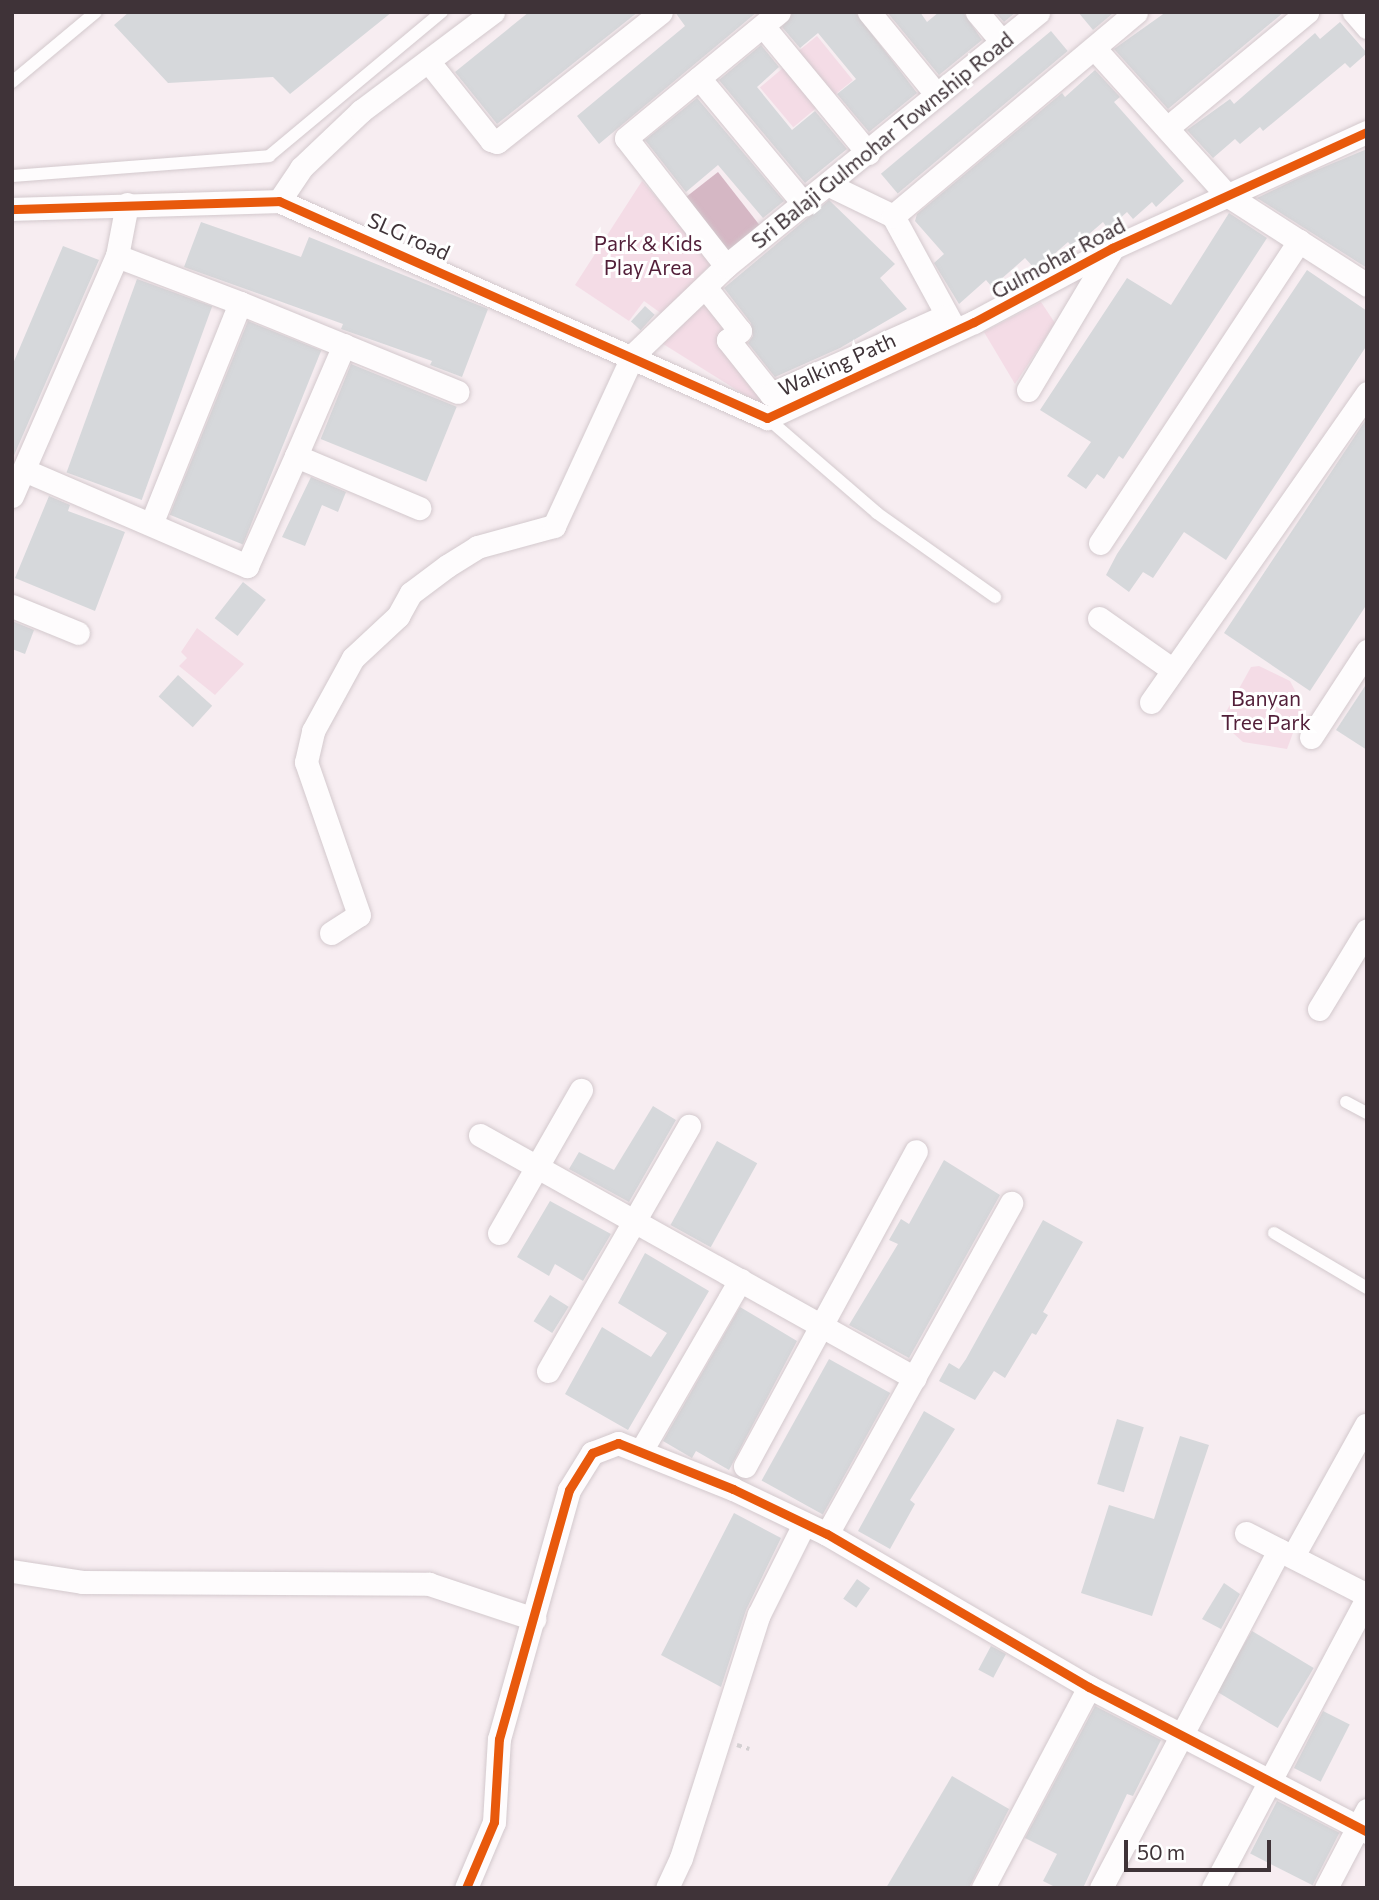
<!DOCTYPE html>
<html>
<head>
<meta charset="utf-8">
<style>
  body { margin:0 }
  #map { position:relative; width:1379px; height:1900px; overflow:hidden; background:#f7edf1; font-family:Commissioner,sans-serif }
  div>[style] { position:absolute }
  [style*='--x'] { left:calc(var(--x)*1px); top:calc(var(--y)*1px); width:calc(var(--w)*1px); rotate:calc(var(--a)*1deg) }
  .green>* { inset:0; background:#f4dce6; transform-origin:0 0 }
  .water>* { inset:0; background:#d5b7c4; transform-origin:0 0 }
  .building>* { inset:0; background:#d6d8db; transform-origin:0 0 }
  .path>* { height:3.5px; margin-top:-1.75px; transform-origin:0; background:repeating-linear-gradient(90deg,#d4d0d2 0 5px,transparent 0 10px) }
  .roads { filter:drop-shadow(0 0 2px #d3c9cd) drop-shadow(0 0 2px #d3c9cd) }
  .lane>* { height:12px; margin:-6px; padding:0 6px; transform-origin:6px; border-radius:6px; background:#fefcfd }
  .street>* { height:23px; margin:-11.5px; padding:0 11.5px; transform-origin:11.5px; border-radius:11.5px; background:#fefcfd }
  .cycleway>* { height:9px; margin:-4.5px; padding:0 4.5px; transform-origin:4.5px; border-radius:4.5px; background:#e8590c }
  span { translate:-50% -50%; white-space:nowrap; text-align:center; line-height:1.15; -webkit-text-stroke:6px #fff; paint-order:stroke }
  .street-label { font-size:21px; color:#3f3338 }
  .park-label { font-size:21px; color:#521f39 }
  .frame { position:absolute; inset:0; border:14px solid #3f3338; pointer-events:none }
  .scale { position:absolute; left:1124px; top:1840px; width:147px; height:32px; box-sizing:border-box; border:4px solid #3f3338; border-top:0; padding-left:9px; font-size:21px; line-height:24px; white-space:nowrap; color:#3f3338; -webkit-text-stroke:5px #fff; paint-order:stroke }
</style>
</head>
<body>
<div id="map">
  <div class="green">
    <div style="left:817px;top:36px;width:57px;height:33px;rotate:51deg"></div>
    <div style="left:789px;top:63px;width:52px;height:38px;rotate:50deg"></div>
    <div style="clip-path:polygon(642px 181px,713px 262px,662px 314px,644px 301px,629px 321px,575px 285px)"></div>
    <div style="clip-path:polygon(708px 295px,775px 402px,767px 409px,660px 342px)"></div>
    <div style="clip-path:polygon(1041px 302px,1055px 323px,1015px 384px,984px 332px)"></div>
    <div style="clip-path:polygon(197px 628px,244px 664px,215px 695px,179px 666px,187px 658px,181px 652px)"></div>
    <div style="clip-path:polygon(1259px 666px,1290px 681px,1303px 706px,1287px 749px,1243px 742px,1224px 725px,1226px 712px,1251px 667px)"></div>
  </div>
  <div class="water">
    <div style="left:718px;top:172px;width:68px;height:45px;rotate:52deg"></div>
  </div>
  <div class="building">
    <div style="clip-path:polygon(129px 12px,392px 12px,290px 94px,273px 77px,168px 83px,114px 25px)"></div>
    <div style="clip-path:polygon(529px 12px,638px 12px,497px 124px,455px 72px)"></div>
    <div style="clip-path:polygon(675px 12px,757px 12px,599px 144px,577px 116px,685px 26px)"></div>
    <div style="clip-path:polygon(793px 12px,855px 12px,917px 93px,869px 132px,837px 94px,856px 79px,818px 33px,800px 48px,782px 27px)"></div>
    <div style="clip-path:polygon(887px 12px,920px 12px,927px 22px,939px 12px,963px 12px,982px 40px,939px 75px)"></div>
    <div style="clip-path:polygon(995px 12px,1016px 12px,1004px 22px)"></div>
    <div style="clip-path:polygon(1078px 12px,1111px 12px,1112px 14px,1093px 30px)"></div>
    <div style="clip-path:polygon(1166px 12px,1284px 12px,1168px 109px,1114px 49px)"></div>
    <div style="clip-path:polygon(1340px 22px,1367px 53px,1350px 68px,1345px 63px,1263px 131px,1260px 127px,1240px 144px,1235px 139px,1213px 158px,1187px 130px,1230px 99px,1234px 104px,1315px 33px,1320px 39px)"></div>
    <div style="left:1051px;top:31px;width:26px;height:222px;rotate:50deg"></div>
    <div style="clip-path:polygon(761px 45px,779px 67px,757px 87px,792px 130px,815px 111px,847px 149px,805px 183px,719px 80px)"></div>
    <div style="clip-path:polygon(1095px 70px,1120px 97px,1114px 102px,1184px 181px,1156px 207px,1152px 202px,1133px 219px,1127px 212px,1108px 229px,1103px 222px,1073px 248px,1068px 242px,1036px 270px,1025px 258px,992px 287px,986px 280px,959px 304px,934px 263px,944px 254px,915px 221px,917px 214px,1062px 93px,1065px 97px)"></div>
    <div style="clip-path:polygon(697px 98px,784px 201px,763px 218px,718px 165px,686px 192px,645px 140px)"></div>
    <div style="clip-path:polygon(1367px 149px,1367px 268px,1257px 198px,1307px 174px)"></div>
    <div style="clip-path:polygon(829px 200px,895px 264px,880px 278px,907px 309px,840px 348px,775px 377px,748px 343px,753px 336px,751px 323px,724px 288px)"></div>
    <div style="clip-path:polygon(1229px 213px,1267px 238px,1123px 459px,1119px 456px,1104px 479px,1097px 474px,1086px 489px,1067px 476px,1091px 442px,1040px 410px,1127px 278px,1171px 305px)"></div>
    <div style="clip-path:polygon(201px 222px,301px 257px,309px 237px,488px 309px,462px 377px,430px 365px,432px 361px,341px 329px,343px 324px,184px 267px)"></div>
    <div style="clip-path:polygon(63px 246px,99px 260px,12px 460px,12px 366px)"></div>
    <div style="clip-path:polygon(1307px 270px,1367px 311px,1367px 345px,1226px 560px,1184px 532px,1153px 578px,1143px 572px,1129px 592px,1106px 575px,1117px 554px)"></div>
    <div style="left:137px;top:279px;width:80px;height:206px;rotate:20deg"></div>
    <div style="left:645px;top:306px;width:13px;height:21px;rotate:42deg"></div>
    <div style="left:248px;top:321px;width:79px;height:209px;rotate:22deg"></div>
    <div style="left:351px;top:364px;width:114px;height:81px;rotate:22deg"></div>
    <div style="clip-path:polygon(1367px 418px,1367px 604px,1310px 691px,1224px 633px)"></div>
    <div style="clip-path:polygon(311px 477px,346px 492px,338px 512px,322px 505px,305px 546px,282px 537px)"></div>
    <div style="clip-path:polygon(49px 496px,70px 505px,68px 511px,125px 532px,95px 611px,15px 578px)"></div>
    <div style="left:243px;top:582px;width:29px;height:46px;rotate:38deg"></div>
    <div style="clip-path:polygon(12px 621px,34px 630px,25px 654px,12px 649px)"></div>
    <div style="left:178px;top:675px;width:46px;height:29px;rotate:42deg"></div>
    <div style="clip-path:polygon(1367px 683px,1367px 750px,1336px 730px)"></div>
    <div style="clip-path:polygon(653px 1106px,676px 1120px,629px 1202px,569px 1169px,579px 1152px,614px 1170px)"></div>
    <div style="left:717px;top:1141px;width:46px;height:96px;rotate:29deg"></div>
    <div style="clip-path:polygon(944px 1160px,1000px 1195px,909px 1358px,849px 1325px,898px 1244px,889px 1240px,901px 1219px,909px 1224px)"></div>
    <div style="clip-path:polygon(550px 1201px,611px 1234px,583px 1281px,555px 1264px,549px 1276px,517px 1257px)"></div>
    <div style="clip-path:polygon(1043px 1220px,1083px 1242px,1043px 1312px,1048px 1315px,1036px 1335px,1032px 1333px,1005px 1378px,994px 1371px,975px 1400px,939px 1381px,949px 1363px,959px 1369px,966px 1359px)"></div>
    <div style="clip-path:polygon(645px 1253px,709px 1291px,628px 1430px,565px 1394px,602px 1327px,651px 1357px,667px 1333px,618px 1303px)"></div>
    <div style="left:550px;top:1295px;width:22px;height:31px;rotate:32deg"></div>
    <div style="clip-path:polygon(740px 1307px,797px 1341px,729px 1470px,696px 1451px,692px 1458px,663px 1441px)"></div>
    <div style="left:829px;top:1359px;width:70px;height:139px;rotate:29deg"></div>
    <div style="clip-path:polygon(924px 1411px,955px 1429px,910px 1500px,915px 1504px,890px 1549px,858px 1531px)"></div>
    <div style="left:1117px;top:1419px;width:28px;height:68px;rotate:17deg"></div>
    <div style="clip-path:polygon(1180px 1436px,1209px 1445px,1152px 1616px,1081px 1593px,1109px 1505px,1154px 1519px)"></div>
    <div style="clip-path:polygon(734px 1513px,781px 1538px,746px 1610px,721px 1687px,661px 1655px)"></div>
    <div style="left:857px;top:1579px;width:16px;height:24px;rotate:35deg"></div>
    <div style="clip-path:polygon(1224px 1583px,1240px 1594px,1221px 1629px,1202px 1619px)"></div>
    <div style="left:1252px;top:1631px;width:72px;height:70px;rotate:31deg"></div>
    <div style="left:991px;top:1646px;width:17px;height:27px;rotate:28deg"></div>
    <div style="clip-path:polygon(1095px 1706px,1161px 1740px,1133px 1796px,1127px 1794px,1083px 1888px,1057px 1888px,1043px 1881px,1057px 1854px,1025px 1838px)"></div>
    <div style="left:1323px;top:1711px;width:30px;height:64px;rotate:27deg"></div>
    <div style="clip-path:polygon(952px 1776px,1009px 1809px,969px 1888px,886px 1888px)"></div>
    <div style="left:1277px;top:1801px;width:70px;height:59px;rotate:27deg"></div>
  </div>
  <div class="path">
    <div style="--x:737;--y:1745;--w:13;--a:18"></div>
  </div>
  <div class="roads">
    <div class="lane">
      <div style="--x:12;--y:82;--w:109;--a:-39.8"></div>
      <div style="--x:12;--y:176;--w:258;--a:-4.4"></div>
      <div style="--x:269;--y:156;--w:225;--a:-39.8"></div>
      <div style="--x:767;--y:418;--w:145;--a:40.8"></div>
      <div style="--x:877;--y:513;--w:145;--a:35.4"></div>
      <div style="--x:1346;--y:1102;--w:24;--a:28"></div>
      <div style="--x:1274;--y:1233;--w:108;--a:30.6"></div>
    </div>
    <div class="street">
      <div style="--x:869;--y:12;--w:107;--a:50.7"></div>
      <div style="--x:977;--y:12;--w:39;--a:50"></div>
      <div style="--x:1354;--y:12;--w:20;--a:49"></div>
      <div style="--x:763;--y:26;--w:165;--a:50.4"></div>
      <div style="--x:1095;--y:49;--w:197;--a:47.9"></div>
      <div style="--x:1227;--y:195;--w:166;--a:32.7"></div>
      <div style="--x:428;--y:61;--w:101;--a:51.4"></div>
      <div style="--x:491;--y:140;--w:6;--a:18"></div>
      <div style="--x:497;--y:142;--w:209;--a:-38.4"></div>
      <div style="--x:699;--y:78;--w:165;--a:50.2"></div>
      <div style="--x:1167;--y:128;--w:182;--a:-39.6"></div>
      <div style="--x:829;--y:185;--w:71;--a:25.8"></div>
      <div style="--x:893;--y:216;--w:125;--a:61.4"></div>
      <div style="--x:279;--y:201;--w:40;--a:-56"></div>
      <div style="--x:301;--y:168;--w:83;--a:-43.5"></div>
      <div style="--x:361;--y:111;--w:165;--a:-36.9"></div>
      <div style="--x:12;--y:209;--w:267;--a:-1.7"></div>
      <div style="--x:279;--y:201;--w:534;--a:23.97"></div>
      <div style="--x:767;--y:418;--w:228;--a:-24.9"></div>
      <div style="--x:974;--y:322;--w:157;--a:-28.2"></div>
      <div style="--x:1112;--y:248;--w:280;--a:-24.5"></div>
      <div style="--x:893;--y:216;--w:317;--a:-40"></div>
      <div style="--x:117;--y:256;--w:132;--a:20.9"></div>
      <div style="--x:240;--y:303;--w:238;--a:111.9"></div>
      <div style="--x:726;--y:266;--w:162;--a:-128"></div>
      <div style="--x:626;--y:138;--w:198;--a:-39.5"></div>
      <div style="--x:705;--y:287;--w:56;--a:51.5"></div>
      <div style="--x:740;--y:331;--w:15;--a:143"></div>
      <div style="--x:728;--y:340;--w:69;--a:51.5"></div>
      <div style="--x:771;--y:394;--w:191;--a:-24.1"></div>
      <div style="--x:240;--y:303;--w:235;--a:22.2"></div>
      <div style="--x:344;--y:345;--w:121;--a:113.4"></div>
      <div style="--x:296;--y:456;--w:134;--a:22.9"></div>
      <div style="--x:1028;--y:390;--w:164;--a:-59.2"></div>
      <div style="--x:24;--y:470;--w:243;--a:23.3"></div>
      <div style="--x:247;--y:566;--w:120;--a:-66"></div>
      <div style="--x:12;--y:496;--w:262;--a:-66.4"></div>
      <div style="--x:117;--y:256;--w:53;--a:-79.1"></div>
      <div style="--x:1100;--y:543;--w:362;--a:-56.6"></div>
      <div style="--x:12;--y:606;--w:71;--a:22.2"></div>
      <div style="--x:1099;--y:618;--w:90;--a:35.1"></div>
      <div style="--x:1151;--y:702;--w:377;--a:-55"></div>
      <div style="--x:1311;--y:737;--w:103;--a:-56.9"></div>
      <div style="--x:331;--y:933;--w:33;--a:-33"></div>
      <div style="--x:359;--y:915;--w:162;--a:-109.1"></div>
      <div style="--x:306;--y:762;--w:32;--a:-77"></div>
      <div style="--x:313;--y:731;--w:83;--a:-61.3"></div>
      <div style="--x:353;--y:658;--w:62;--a:-43"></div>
      <div style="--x:398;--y:616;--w:26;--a:-61"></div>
      <div style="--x:411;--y:593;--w:45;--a:-36.9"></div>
      <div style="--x:447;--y:566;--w:36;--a:-32"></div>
      <div style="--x:477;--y:547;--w:80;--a:-15.3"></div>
      <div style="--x:554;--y:526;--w:188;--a:-65.2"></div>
      <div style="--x:633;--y:355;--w:129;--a:-43.7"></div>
      <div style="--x:726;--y:266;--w:402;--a:-39.1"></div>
      <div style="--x:1319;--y:1009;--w:92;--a:-58.7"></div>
      <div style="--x:480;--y:1135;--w:498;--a:29.2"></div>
      <div style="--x:499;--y:1233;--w:165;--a:-60.2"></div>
      <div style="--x:548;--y:1371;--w:283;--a:-60.1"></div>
      <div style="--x:641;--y:1451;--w:198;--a:-59.9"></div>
      <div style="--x:745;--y:1466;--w:358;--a:-61.5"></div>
      <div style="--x:1246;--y:1533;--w:136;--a:27.1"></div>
      <div style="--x:827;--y:1534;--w:379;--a:-60.9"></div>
      <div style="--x:1293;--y:1556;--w:150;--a:-60.9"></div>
      <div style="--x:12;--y:1571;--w:71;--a:8.9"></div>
      <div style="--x:82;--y:1582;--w:347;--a:0.3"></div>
      <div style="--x:429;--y:1584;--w:111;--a:18.4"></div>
      <div style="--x:466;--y:1888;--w:72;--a:-67"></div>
      <div style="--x:494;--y:1822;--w:83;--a:-86.6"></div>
      <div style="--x:499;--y:1739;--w:259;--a:-74.3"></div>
      <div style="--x:569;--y:1490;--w:44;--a:-58.1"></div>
      <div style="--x:592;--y:1453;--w:28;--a:-21"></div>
      <div style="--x:618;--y:1443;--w:124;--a:21.8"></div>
      <div style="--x:733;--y:1489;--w:104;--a:25.6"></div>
      <div style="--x:827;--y:1534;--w:303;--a:30.3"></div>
      <div style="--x:1089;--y:1687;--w:314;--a:27.5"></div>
      <div style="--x:667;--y:1888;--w:33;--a:-65"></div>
      <div style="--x:681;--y:1858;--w:256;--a:-72.3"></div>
      <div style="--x:759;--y:1614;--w:101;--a:-63.4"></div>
      <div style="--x:983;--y:1888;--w:227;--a:-62.2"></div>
      <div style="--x:1101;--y:1888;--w:382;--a:-62.2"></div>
      <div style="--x:1213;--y:1888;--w:328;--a:-62"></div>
      <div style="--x:1326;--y:1888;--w:88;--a:-62.3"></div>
    </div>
  </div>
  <div class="cycleway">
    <div style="--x:12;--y:209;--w:267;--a:-1.7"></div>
    <div style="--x:279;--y:201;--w:534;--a:23.97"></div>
    <div style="--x:767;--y:418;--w:228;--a:-24.9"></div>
    <div style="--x:974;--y:322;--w:157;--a:-28.2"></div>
    <div style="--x:1112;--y:248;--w:280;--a:-24.5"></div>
    <div style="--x:466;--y:1888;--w:72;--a:-67"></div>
    <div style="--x:494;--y:1822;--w:83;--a:-86.6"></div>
    <div style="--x:499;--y:1739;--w:259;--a:-74.3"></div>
    <div style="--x:569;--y:1490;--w:44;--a:-58.1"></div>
    <div style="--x:592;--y:1453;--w:28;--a:-21"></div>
    <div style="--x:618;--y:1443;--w:124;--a:21.8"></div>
    <div style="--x:733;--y:1489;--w:104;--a:25.6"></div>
    <div style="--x:827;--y:1534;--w:303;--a:30.3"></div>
    <div style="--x:1089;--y:1687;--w:314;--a:27.5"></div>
  </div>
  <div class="street-label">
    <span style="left:882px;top:140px;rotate:-39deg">Sri Balaji Gulmohar Township Road</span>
    <span style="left:409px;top:236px;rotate:24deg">SLG road</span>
    <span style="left:1058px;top:258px;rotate:-28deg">Gulmohar Road</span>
    <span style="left:837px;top:364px;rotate:-24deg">Walking Path</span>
  </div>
  <div class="park-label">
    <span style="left:648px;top:255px">Park &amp; Kids<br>Play Area</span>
    <span style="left:1266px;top:710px">Banyan<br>Tree Park</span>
  </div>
  <div class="frame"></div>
  <div class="scale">50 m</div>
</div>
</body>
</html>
